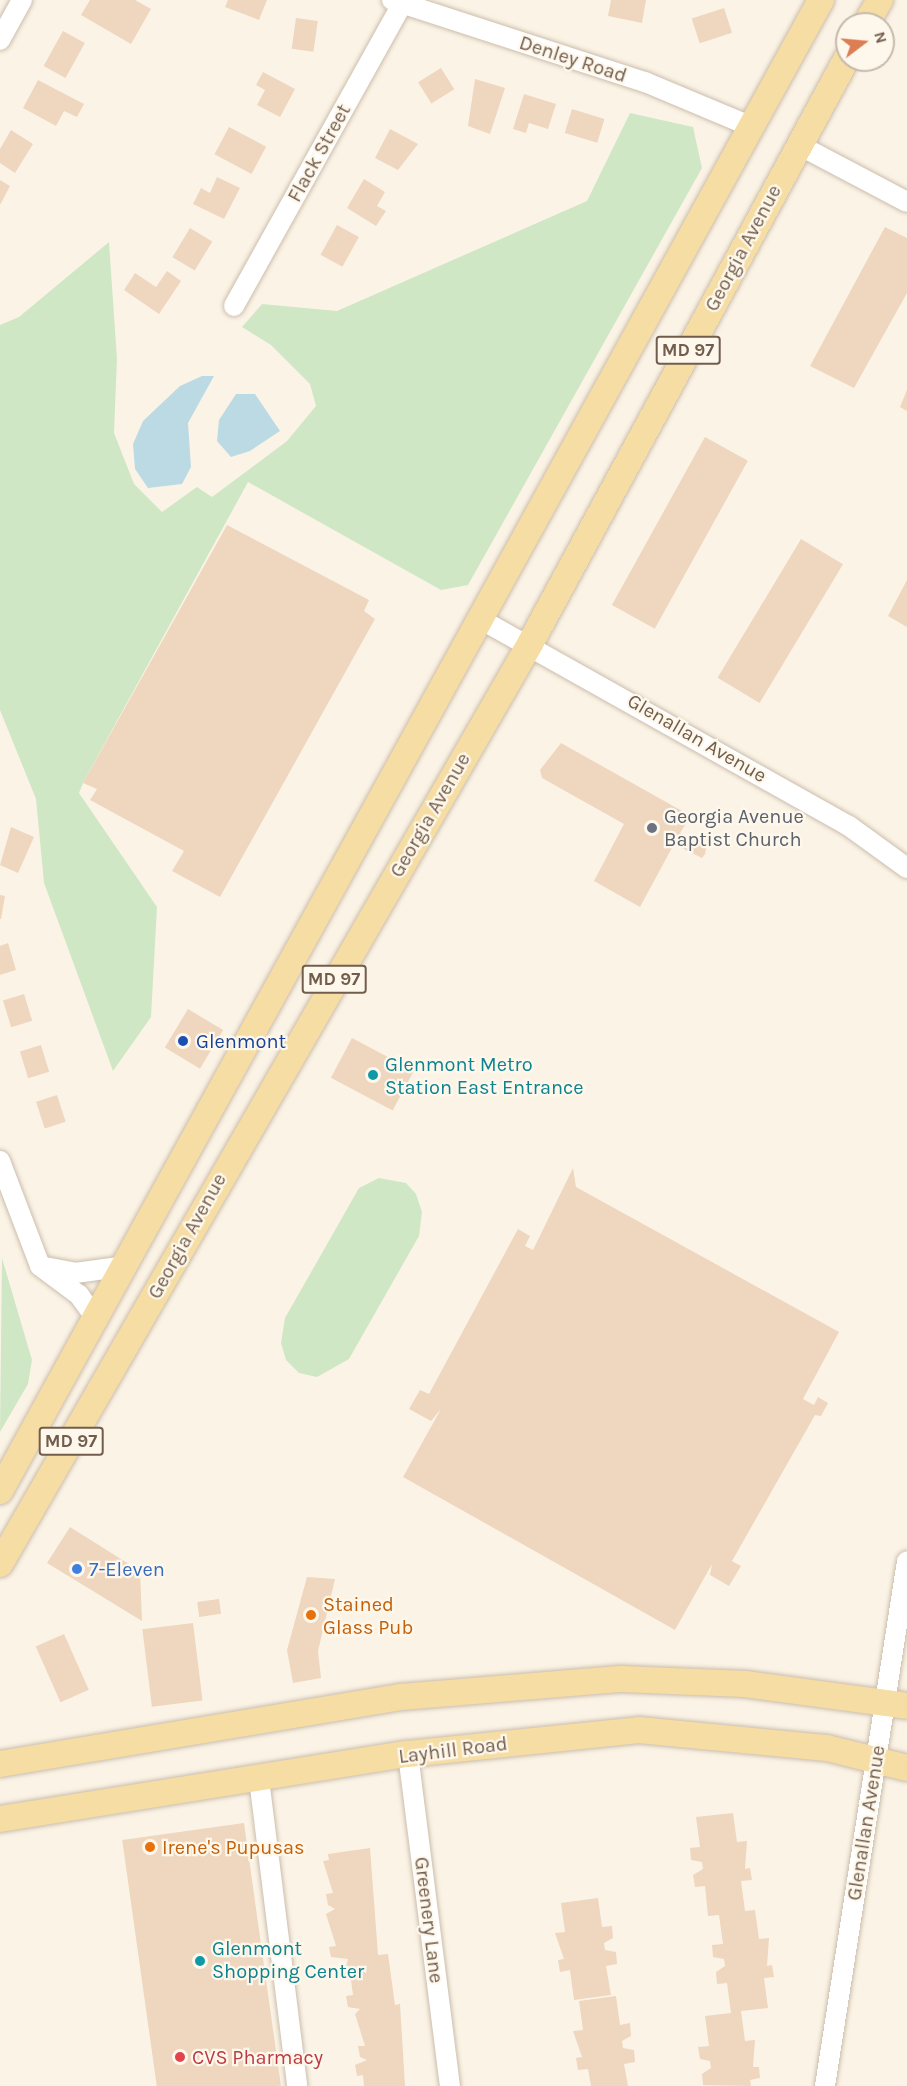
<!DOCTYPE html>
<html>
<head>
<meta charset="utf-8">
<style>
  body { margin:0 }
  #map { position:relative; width:907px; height:2086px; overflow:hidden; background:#fbf4e6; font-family:Karla,sans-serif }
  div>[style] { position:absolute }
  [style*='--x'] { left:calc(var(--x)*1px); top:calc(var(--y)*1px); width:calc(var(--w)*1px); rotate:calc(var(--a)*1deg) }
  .green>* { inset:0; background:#d0e7c5 }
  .water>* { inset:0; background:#bcdae3 }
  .building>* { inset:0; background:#eed6bf; transform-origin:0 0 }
  .roads { filter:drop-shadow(0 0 2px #ccbdad) drop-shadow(0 0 2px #ccbdad) }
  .minor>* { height:20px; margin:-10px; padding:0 10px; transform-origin:10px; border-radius:10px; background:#fff }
  .major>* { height:26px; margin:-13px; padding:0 13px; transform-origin:13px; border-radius:13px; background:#f5dda3 }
  .dots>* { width:16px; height:16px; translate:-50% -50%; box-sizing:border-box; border:3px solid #fef8ec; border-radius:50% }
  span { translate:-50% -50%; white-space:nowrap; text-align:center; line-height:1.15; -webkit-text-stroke:4.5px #fef8ec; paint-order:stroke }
  .shield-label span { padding:2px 4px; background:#fef8ec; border:2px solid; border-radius:4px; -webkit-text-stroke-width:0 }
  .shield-label { font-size:18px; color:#725d4d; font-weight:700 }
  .street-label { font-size:20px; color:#725d4d }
  .worship-label { font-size:20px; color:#5b616d }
  .left { translate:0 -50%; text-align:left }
  .transit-label { font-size:20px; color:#164399 }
  .culture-label { font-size:20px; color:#0d838f }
  .shop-label { font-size:20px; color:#366cbe }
  .food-label { font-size:20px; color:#c56008 }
  .health-label { font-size:20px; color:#be3a42 }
  .north { position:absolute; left:835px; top:12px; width:60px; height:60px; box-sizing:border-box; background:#fef8ec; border:2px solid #c6baac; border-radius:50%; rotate:74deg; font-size:16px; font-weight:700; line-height:24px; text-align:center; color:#725d4d }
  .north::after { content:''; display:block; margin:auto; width:21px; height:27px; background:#dc7d54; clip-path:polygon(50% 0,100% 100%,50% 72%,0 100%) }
</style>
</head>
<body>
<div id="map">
  <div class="green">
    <div style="clip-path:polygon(630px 113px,693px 127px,702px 168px,468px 585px,441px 590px,248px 482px,83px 783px,79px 793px,157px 907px,151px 1017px,113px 1071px,44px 883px,36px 799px,0 710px,0 325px,19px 317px,109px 242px,117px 359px,114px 433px,134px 484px,162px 512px,197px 487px,212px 497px,287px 441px,316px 406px,310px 384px,271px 345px,242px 327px,262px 304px,337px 311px,587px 201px)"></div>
    <div style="clip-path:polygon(379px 1178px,406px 1183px,416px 1194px,422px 1212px,419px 1236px,349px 1359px,317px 1377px,299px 1373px,286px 1360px,281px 1343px,285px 1318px,359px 1188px)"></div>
    <div style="clip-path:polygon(2px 1258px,32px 1360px,28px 1384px,0 1432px)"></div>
  </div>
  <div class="water">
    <div style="clip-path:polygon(202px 376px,214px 376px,188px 423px,191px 467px,182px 484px,148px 488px,135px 469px,133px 444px,143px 421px,180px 386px)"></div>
    <div style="clip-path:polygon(236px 394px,255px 394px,280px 431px,250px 451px,231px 457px,217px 441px,219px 420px)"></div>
  </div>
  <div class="building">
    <div style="clip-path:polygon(90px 0,135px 0,151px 9px,131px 44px,81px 15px)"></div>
    <div style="clip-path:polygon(228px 0,267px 0,259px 20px,225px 7px)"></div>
    <div style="clip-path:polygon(611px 0,646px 0,642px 23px,608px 16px)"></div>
    <div style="left:724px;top:8px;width:26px;height:34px;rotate:72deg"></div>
    <div style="left:296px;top:18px;width:22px;height:31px;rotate:8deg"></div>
    <div style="left:63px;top:31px;width:25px;height:40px;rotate:29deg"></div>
    <div style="left:441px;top:68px;width:25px;height:27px;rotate:58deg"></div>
    <div style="clip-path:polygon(263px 72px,295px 89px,280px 117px,257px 105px,265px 90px,256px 85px)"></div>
    <div style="clip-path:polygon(475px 79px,505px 88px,490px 134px,468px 126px)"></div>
    <div style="clip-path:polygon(38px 80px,84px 104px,77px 117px,64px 111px,56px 126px,23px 108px)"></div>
    <div style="clip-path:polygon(524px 94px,556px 104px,548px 129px,529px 123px,526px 133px,513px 129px)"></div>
    <div style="left:572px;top:109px;width:34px;height:25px;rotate:17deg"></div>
    <div style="left:229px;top:127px;width:42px;height:31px;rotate:28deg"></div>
    <div style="clip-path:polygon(390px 129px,418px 144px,398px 170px,375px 158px)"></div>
    <div style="clip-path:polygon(11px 130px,33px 144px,15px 173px,0 163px,0 149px)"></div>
    <div style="clip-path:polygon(217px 177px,240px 188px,224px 219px,193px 204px,201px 188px,210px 193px)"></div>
    <div style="clip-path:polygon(364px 179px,385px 192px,377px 206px,386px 211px,376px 226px,347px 208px)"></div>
    <div style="clip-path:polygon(0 180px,10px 186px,0 205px)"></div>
    <div style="left:337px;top:225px;width:25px;height:34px;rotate:29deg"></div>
    <div style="clip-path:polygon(885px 227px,907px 238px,907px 293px,854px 388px,810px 366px)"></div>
    <div style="left:190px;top:228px;width:26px;height:34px;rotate:31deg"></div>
    <div style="clip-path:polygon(167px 271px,181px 281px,159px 314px,124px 290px,135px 273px,156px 287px)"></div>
    <div style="clip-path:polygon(907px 390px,907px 411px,900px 407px)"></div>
    <div style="left:705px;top:437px;width:49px;height:192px;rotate:29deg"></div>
    <div style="clip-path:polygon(227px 525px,369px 600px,364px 611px,375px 619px,220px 897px,172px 871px,184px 851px,90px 800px,97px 789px,83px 783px)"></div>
    <div style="left:801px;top:539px;width:49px;height:162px;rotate:31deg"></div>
    <div style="clip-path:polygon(907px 580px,907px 627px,888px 616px)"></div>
    <div style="clip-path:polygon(561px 743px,691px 816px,680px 833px,706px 848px,705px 854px,702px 858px,674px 844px,640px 907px,594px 881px,624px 824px,542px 778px,540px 770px)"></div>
    <div style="clip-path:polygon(11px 827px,34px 837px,18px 873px,0 865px)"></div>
    <div style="clip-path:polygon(0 895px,5px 896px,1px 919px,0 919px)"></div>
    <div style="clip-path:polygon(8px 943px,16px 970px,0 975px,0 946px)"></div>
    <div style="left:24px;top:994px;width:28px;height:22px;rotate:73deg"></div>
    <div style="left:188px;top:1009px;width:41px;height:45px;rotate:31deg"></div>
    <div style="left:352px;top:1038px;width:70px;height:45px;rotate:28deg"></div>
    <div style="left:41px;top:1045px;width:28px;height:22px;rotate:73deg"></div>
    <div style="left:57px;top:1095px;width:28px;height:22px;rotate:72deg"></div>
    <div style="clip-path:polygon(573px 1168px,576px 1187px,839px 1332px,803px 1399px,814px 1405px,818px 1397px,828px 1403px,821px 1416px,815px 1415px,732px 1561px,741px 1566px,729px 1586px,710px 1575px,712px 1564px,675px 1630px,403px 1477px,441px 1409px,431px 1421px,409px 1409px,420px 1390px,429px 1394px,518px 1229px,530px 1236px,525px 1246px,533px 1250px)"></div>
    <div style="clip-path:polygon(70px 1527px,140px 1571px,142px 1621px,47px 1563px)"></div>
    <div style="clip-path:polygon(307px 1577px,335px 1579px,318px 1651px,321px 1678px,293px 1683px,287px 1650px)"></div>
    <div style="left:219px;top:1599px;width:15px;height:22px;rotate:82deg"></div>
    <div style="left:193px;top:1623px;width:78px;height:51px;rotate:83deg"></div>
    <div style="left:64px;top:1634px;width:61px;height:31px;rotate:66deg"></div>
    <div style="clip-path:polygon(733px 1813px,737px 1842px,747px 1841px,745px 1869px,750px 1868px,752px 1880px,741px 1881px,745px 1911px,755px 1910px,759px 1939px,769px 1938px,767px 1966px,772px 1965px,774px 1977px,764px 1978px,768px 2008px,741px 2011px,745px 2041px,755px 2040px,753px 2067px,759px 2067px,760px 2078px,750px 2080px,751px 2086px,703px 2085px,702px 2074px,711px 2068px,710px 2061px,700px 2059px,698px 2047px,709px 2046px,705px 2016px,731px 2013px,727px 1983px,717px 1984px,716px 1972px,725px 1966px,724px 1959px,713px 1957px,712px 1945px,723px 1944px,719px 1915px,708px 1916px,705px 1886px,695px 1887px,693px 1875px,703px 1869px,702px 1862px,691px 1860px,690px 1848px,700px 1847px,696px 1817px)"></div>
    <div style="left:244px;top:1823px;width:265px;height:123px;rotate:82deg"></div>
    <div style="clip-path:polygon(370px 1848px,378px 1955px,388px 1954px,395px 2005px,400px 2004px,405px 2086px,364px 2086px,363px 2075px,357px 2076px,355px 2065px,367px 2060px,360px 2057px,358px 2046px,365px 2046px,355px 2014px,360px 2009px,348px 2007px,346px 1996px,353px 1995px,350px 1973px,344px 1974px,348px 1959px,331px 1957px,329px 1947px,336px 1946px,326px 1914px,335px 1909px,328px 1905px,326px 1894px,333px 1893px,323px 1861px,329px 1860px,328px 1854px)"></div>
    <div style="clip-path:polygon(598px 1898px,602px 1927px,612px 1926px,613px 1938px,604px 1943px,605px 1950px,616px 1952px,617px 1964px,606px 1966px,611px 1995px,574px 2000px,570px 1970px,560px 1972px,558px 1960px,564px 1959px,555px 1933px,565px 1932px,561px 1903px)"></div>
    <div style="clip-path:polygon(616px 1996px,620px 2025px,630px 2023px,631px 2036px,622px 2041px,623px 2048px,634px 2050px,635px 2062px,624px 2064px,628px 2086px,591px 2086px,588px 2069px,578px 2070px,576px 2058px,582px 2057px,573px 2031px,583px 2030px,579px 2001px)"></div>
  </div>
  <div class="roads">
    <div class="minor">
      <div style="--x:392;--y:0;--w:266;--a:18"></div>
      <div style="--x:645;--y:82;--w:116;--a:22.8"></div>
      <div style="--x:0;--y:40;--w:46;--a:-61.2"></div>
      <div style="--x:799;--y:145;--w:122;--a:27.8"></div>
      <div style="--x:234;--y:306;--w:350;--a:-60.9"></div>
      <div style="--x:480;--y:619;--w:423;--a:29.3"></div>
      <div style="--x:849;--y:826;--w:72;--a:35.9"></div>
      <div style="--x:0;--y:1161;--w:112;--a:69.1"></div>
      <div style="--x:40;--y:1266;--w:49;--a:36.6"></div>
      <div style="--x:79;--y:1295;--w:31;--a:54"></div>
      <div style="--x:45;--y:1267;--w:31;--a:11"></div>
      <div style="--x:75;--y:1273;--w:52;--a:-7.7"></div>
      <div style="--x:408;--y:1754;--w:335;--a:82.8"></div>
      <div style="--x:259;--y:1779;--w:309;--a:82.9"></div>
      <div style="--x:825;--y:2086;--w:531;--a:-81.12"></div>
    </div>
    <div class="major">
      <div style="--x:866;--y:24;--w:28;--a:-60"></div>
      <div style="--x:0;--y:1491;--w:1702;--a:-61.16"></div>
      <div style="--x:0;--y:1564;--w:1064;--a:-60.06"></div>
      <div style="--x:531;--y:642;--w:664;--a:-61.58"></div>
      <div style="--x:0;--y:1764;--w:407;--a:-9.5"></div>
      <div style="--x:401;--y:1697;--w:222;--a:-4.7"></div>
      <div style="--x:622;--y:1679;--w:123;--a:2.3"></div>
      <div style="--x:745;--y:1684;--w:163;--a:7.7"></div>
      <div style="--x:0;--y:1819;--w:413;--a:-9.1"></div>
      <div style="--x:408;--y:1754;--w:232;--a:-5.9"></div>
      <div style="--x:639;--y:1730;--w:189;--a:5.5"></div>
      <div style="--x:827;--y:1748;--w:82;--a:14"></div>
    </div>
  </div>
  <div class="dots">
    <div style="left:652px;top:828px;background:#6b7280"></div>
    <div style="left:183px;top:1041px;background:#1a4fb4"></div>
    <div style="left:373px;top:1075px;background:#0f9aa8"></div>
    <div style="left:77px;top:1569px;background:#3f7fe0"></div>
    <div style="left:311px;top:1615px;background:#e8710a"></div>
    <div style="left:150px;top:1847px;background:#e8710a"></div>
    <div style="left:200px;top:1961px;background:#0f9aa8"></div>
    <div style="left:180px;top:2057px;background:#e0444e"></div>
  </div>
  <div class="shield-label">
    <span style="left:688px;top:350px">MD 97</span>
    <span style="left:334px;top:979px">MD 97</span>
    <span style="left:71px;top:1441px">MD 97</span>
  </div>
  <div class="street-label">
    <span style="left:573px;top:59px;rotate:18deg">Denley Road</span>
    <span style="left:319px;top:153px;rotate:-61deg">Flack Street</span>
    <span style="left:743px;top:248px;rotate:-62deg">Georgia Avenue</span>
    <span style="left:697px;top:738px;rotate:30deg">Glenallan Avenue</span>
    <span style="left:430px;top:815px;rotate:-60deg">Georgia Avenue</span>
    <span style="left:187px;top:1236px;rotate:-61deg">Georgia Avenue</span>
    <span style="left:453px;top:1750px;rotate:-7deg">Layhill Road</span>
    <span style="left:866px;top:1823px;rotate:-81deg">Glenallan Avenue</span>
    <span style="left:429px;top:1920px;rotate:83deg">Greenery Lane</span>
  </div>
  <div class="worship-label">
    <span class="left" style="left:664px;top:828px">Georgia Avenue<br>Baptist Church</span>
  </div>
  <div class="transit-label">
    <span class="left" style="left:196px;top:1041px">Glenmont</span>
  </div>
  <div class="culture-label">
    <span class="left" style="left:385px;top:1076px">Glenmont Metro<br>Station East Entrance</span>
    <span class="left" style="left:212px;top:1960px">Glenmont<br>Shopping Center</span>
  </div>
  <div class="shop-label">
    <span class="left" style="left:89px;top:1569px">7-Eleven</span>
  </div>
  <div class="food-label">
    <span class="left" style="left:323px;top:1616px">Stained<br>Glass Pub</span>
    <span class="left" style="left:162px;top:1847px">Irene's Pupusas</span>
  </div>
  <div class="health-label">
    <span class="left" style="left:192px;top:2057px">CVS Pharmacy</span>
  </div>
  <div class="north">N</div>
</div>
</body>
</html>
